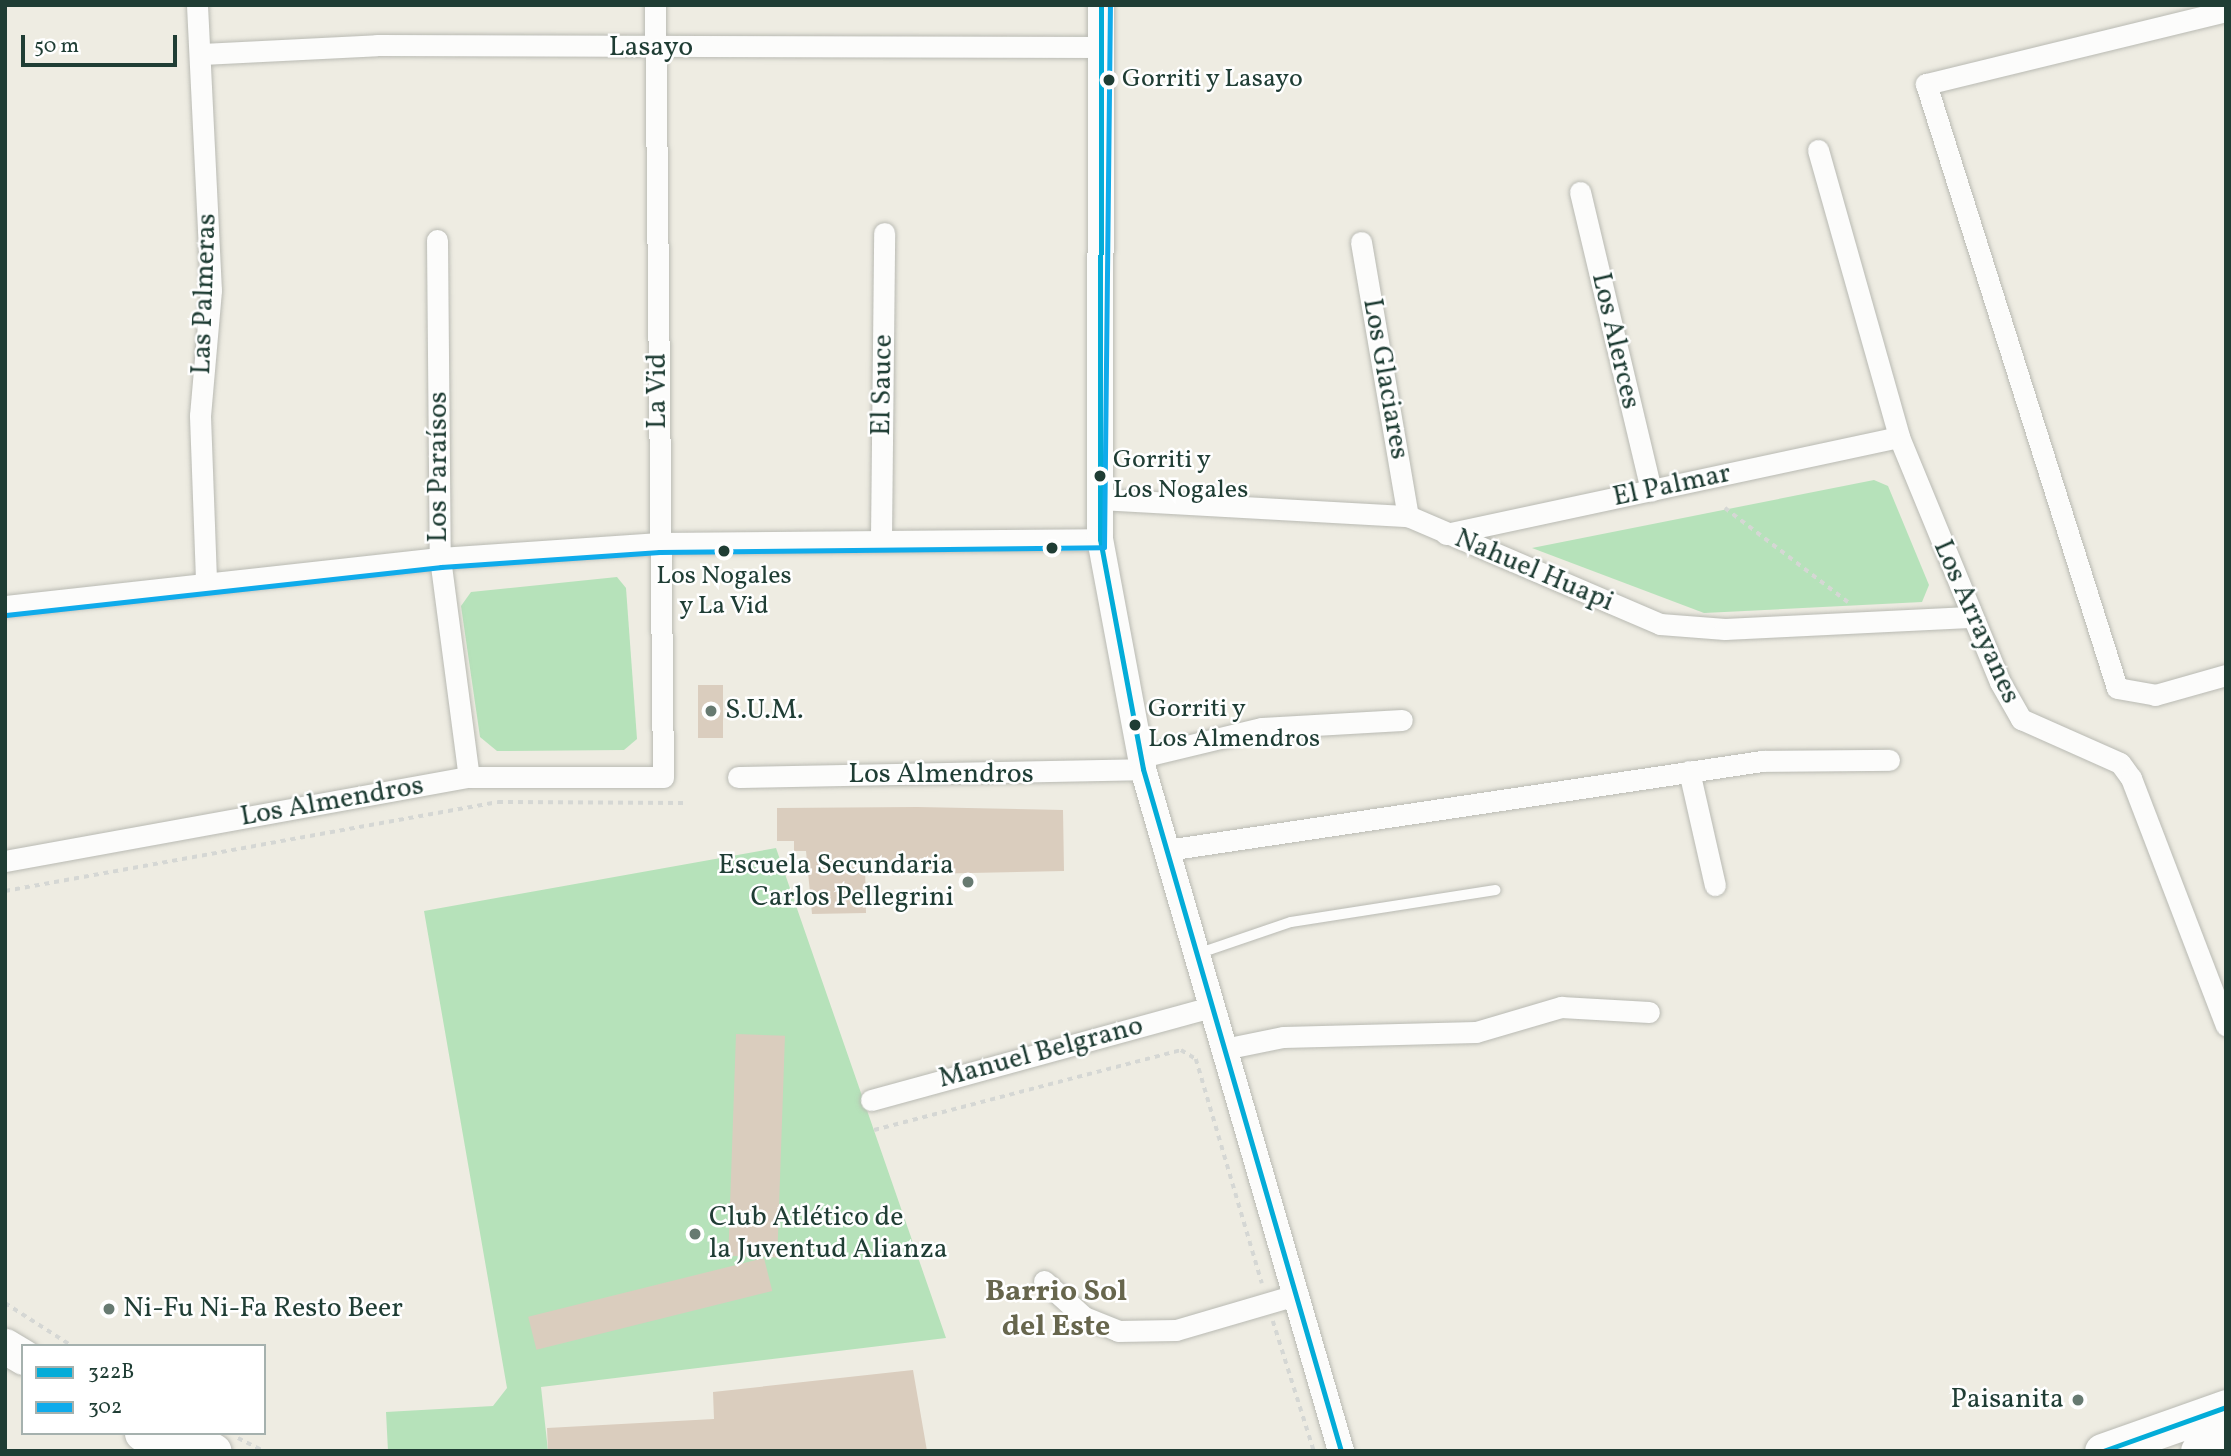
<!DOCTYPE html>
<html>
<head>
<meta charset="utf-8">
<style>
  body { margin:0 }
  #map { position:relative; width:2231px; height:1456px; overflow:hidden; background:#eeece2; font-family:Vollkorn,serif }
  div>[style] { position:absolute }
  [style*='--x'] { left:calc(var(--x)*1px); top:calc(var(--y)*1px); width:calc(var(--w)*1px); rotate:calc(var(--a)*1deg) }
  .green>* { inset:0; background:#b6e2ba }
  .building>* { inset:0; background:#dacdbe; transform-origin:0 0 }
  .path>* { height:3.5px; margin-top:-1.75px; transform-origin:0; background:repeating-linear-gradient(90deg,#d5d7d4 0 5px,transparent 0 10px) }
  .roads { filter:drop-shadow(0 0 2px #b9bab3) drop-shadow(0 0 2px #b9bab3) }
  .service>* { height:10px; margin:-5px; padding:0 5px; transform-origin:5px; border-radius:5px; background:#fcfcfb }
  .minor>* { height:21px; margin:-10.5px; padding:0 10.5px; transform-origin:10.5px; border-radius:10.5px; background:#fcfcfb }
  .tertiary>* { height:26px; margin:-13px; padding:0 13px; transform-origin:13px; border-radius:13px; background:#fcfcfb }
  .primary>* { height:35px; margin:-17.5px; padding:0 17.5px; transform-origin:17.5px; border-radius:17.5px; background:#fcfcfb }
  .bus-1>* { height:5px; margin:-2.5px; padding:0 2.5px; transform-origin:2.5px; border-radius:2.5px; background:#03acd8 }
  .bus-2>* { height:5px; margin:-2.5px; padding:0 2.5px; transform-origin:2.5px; border-radius:2.5px; background:#0fabeb }
  .dots>* { width:19px; height:19px; translate:-50% -50%; box-sizing:border-box; border:4px solid #fff; border-radius:50% }
  span { translate:-50% -50%; white-space:nowrap; text-align:center; line-height:1.15; -webkit-text-stroke:5px #fff; paint-order:stroke }
  .bus-label { font-size:26px; color:#1f3d34 }
  .left { translate:0 -50%; text-align:left }
  .street-label { font-size:28px; color:#1f3d34 }
  .poi-label { font-size:28px; color:#1f3d34 }
  .right { translate:-100% -50%; text-align:right }
  .neighbourhood-label { font-size:30px; color:#67664d; font-weight:700 }
  .frame { position:absolute; inset:0; border:7px solid #1f3d34; pointer-events:none }
  .legend { position:absolute; left:21px; top:1344px; width:245px; height:91px; box-sizing:border-box; background:#fff; border:2px solid #a5b1ae; margin:0; padding:9px 12px; list-style:none; font-size:21px; color:#1f3d34 }
  .legend li { display:flex; align-items:center; gap:14px; height:35px }
  .legend b { width:35px; border:2px solid #a5b1ae }
  .scale { position:absolute; left:21px; top:35px; width:156px; height:32px; box-sizing:border-box; border:4px solid #1f3d34; border-top:0; padding-left:9px; font-size:21px; line-height:24px; white-space:nowrap; color:#1f3d34; -webkit-text-stroke:5px #fff; paint-order:stroke }
</style>
</head>
<body>
<div id="map">
  <div class="green">
    <div style="clip-path:polygon(1874px 480px,1888px 486px,1929px 585px,1922px 602px,1704px 613px,1532px 548px)"></div>
    <div style="clip-path:polygon(617px 577px,626px 588px,637px 739px,624px 750px,497px 751px,480px 737px,461px 606px,471px 592px)"></div>
    <div style="clip-path:polygon(776px 848px,946px 1338px,541px 1387px,548px 1451px,388px 1451px,386px 1412px,493px 1406px,507px 1388px,424px 911px)"></div>
  </div>
  <div class="building">
    <div style="left:698px;top:685px;width:25px;height:53px"></div>
    <div style="clip-path:polygon(917px 807px,1063px 810px,1064px 871px,921px 874px,921px 862px,865px 863px,866px 913px,812px 914px,806px 851px,794px 851px,794px 841px,777px 841px,777px 808px)"></div>
    <div style="left:736px;top:1034px;width:49px;height:222px;rotate:2deg"></div>
    <div style="left:764px;top:1258px;width:34px;height:243px;rotate:76deg"></div>
    <div style="clip-path:polygon(913px 1370px,927px 1451px,548px 1451px,547px 1428px,714px 1419px,713px 1392px)"></div>
  </div>
  <div class="path">
    <div style="--x:1725;--y:508;--w:155;--a:37.4"></div>
    <div style="--x:5;--y:891;--w:501;--a:-10.23"></div>
    <div style="--x:498;--y:802;--w:185;--a:0.3"></div>
    <div style="--x:874;--y:1130;--w:317;--a:-14.6"></div>
    <div style="--x:1181;--y:1050;--w:17;--a:31"></div>
    <div style="--x:1196;--y:1059;--w:234;--a:73.6"></div>
    <div style="--x:5;--y:1303;--w:80;--a:32.7"></div>
    <div style="--x:1273;--y:1321;--w:136;--a:72.5"></div>
    <div style="--x:238;--y:1438;--w:29;--a:27"></div>
  </div>
  <div class="roads">
    <div class="service">
      <div style="--x:1197;--y:954;--w:99;--a:-18.8"></div>
      <div style="--x:1291;--y:922;--w:207;--a:-8.9"></div>
    </div>
    <div class="minor">
      <div style="--x:197;--y:5;--w:285;--a:87.2"></div>
      <div style="--x:211;--y:290;--w:126;--a:95"></div>
      <div style="--x:200;--y:416;--w:167;--a:87.9"></div>
      <div style="--x:2226;--y:11;--w:309;--a:166.3"></div>
      <div style="--x:1926;--y:84;--w:633;--a:72.45"></div>
      <div style="--x:2117;--y:688;--w:39;--a:10"></div>
      <div style="--x:2155;--y:695;--w:74;--a:-15.7"></div>
      <div style="--x:202;--y:54;--w:175;--a:-2.9"></div>
      <div style="--x:377;--y:45;--w:724;--a:0.16"></div>
      <div style="--x:1818;--y:150;--w:298;--a:74.2"></div>
      <div style="--x:1899;--y:437;--w:265;--a:67.6"></div>
      <div style="--x:2000;--y:682;--w:43;--a:60.4"></div>
      <div style="--x:2021;--y:719;--w:108;--a:24"></div>
      <div style="--x:2120;--y:763;--w:19;--a:54"></div>
      <div style="--x:2131;--y:778;--w:265;--a:69"></div>
      <div style="--x:1580;--y:192;--w:307;--a:76.6"></div>
      <div style="--x:437;--y:240;--w:318;--a:89.5"></div>
      <div style="--x:440;--y:558;--w:221;--a:82.5"></div>
      <div style="--x:1361;--y:242;--w:278;--a:80.3"></div>
      <div style="--x:1101;--y:499;--w:307;--a:3.2"></div>
      <div style="--x:1408;--y:516;--w:274;--a:23.2"></div>
      <div style="--x:1660;--y:624;--w:65;--a:4.4"></div>
      <div style="--x:1725;--y:629;--w:244;--a:-2.8"></div>
      <div style="--x:1446;--y:534;--w:463;--a:-12.1"></div>
      <div style="--x:881;--y:538;--w:305;--a:-89.4"></div>
      <div style="--x:5;--y:606;--w:438;--a:-6.3"></div>
      <div style="--x:440;--y:558;--w:220;--a:-3.9"></div>
      <div style="--x:659;--y:543;--w:441;--a:-0.5"></div>
      <div style="--x:1141;--y:757;--w:124;--a:-13.5"></div>
      <div style="--x:1262;--y:728;--w:140;--a:-3.3"></div>
      <div style="--x:1689;--y:771;--w:117;--a:77.2"></div>
      <div style="--x:738;--y:777;--w:405;--a:-1.1"></div>
      <div style="--x:1167;--y:850;--w:602;--a:-8.51"></div>
      <div style="--x:1762;--y:761;--w:127;--a:-0.5"></div>
      <div style="--x:5;--y:861;--w:472;--a:-10.3"></div>
      <div style="--x:469;--y:777;--w:194;--a:0"></div>
      <div style="--x:663;--y:777;--w:772;--a:-90.59"></div>
      <div style="--x:1224;--y:1049;--w:60;--a:-11.5"></div>
      <div style="--x:1283;--y:1037;--w:193;--a:-1.5"></div>
      <div style="--x:1476;--y:1032;--w:89;--a:-16.4"></div>
      <div style="--x:1561;--y:1007;--w:88;--a:3.3"></div>
      <div style="--x:871;--y:1100;--w:352;--a:-15.3"></div>
      <div style="--x:1044;--y:1281;--w:54;--a:42"></div>
      <div style="--x:1084;--y:1317;--w:37;--a:22"></div>
      <div style="--x:1118;--y:1331;--w:58;--a:-1"></div>
      <div style="--x:1176;--y:1330;--w:125;--a:-16.3"></div>
    </div>
    <div class="tertiary">
      <div style="--x:1101;--y:5;--w:534;--a:90.11"></div>
      <div style="--x:1100;--y:539;--w:234;--a:79.4"></div>
      <div style="--x:1143;--y:769;--w:710;--a:73.81"></div>
    </div>
    <div class="primary">
      <div style="--x:5;--y:1346;--w:21;--a:31"></div>
      <div style="--x:142;--y:1433;--w:33;--a:33"></div>
      <div style="--x:180;--y:1433;--w:38;--a:28"></div>
      <div style="--x:2102;--y:1451;--w:132;--a:-19.5"></div>
      <div style="--x:2198;--y:1451;--w:30;--a:-20"></div>
    </div>
  </div>
  <div class="bus-1">
    <div style="--x:1101;--y:5;--w:534;--a:90.11"></div>
    <div style="--x:1100;--y:539;--w:234;--a:79.4"></div>
    <div style="--x:1143;--y:769;--w:710;--a:73.81"></div>
    <div style="--x:2103;--y:1451;--w:131;--a:-19.7"></div>
  </div>
  <div class="bus-2">
    <div style="--x:6;--y:615;--w:438;--a:-6.3"></div>
    <div style="--x:441;--y:567;--w:219;--a:-3.9"></div>
    <div style="--x:659;--y:552;--w:445;--a:-0.6"></div>
    <div style="--x:1104;--y:547;--w:542;--a:-89.37"></div>
  </div>
  <div class="dots">
    <div style="left:1109px;top:80px;background:#1f3d34"></div>
    <div style="left:1100px;top:476px;background:#1f3d34"></div>
    <div style="left:1052px;top:548px;background:#1f3d34"></div>
    <div style="left:724px;top:551px;background:#1f3d34"></div>
    <div style="left:711px;top:711px;background:#677a71"></div>
    <div style="left:1135px;top:725px;background:#1f3d34"></div>
    <div style="left:968px;top:882px;background:#677a71"></div>
    <div style="left:695px;top:1234px;background:#677a71"></div>
    <div style="left:109px;top:1309px;background:#677a71"></div>
    <div style="left:2078px;top:1400px;background:#677a71"></div>
  </div>
  <div class="bus-label">
    <span class="left" style="left:1122px;top:80px">Gorriti y Lasayo</span>
    <span class="left" style="left:1113px;top:476px">Gorriti y<br>Los Nogales</span>
    <span style="left:724px;top:592px">Los Nogales<br>y La Vid</span>
    <span class="left" style="left:1148px;top:725px">Gorriti y<br>Los Almendros</span>
  </div>
  <div class="street-label">
    <span style="left:651px;top:48px">Lasayo</span>
    <span style="left:205px;top:294px;rotate:-88deg">Las Palmeras</span>
    <span style="left:1615px;top:341px;rotate:77deg">Los Alerces</span>
    <span style="left:1385px;top:379px;rotate:80deg">Los Glaciares</span>
    <span style="left:883px;top:385px;rotate:-89deg">El Sauce</span>
    <span style="left:658px;top:391px;rotate:-90deg">La Vid</span>
    <span style="left:439px;top:467px;rotate:-90deg">Los Paraísos</span>
    <span style="left:1672px;top:486px;rotate:-12deg">El Palmar</span>
    <span style="left:1534px;top:571px;rotate:23deg">Nahuel Huapi</span>
    <span style="left:1976px;top:622px;rotate:66deg">Los Arrayanes</span>
    <span style="left:941px;top:775px">Los Almendros</span>
    <span style="left:332px;top:802px;rotate:-10deg">Los Almendros</span>
    <span style="left:1041px;top:1053px;rotate:-15deg">Manuel Belgrano</span>
  </div>
  <div class="poi-label">
    <span class="left" style="left:725px;top:711px">S.U.M.</span>
    <span class="right" style="left:954px;top:882px">Escuela Secundaria<br>Carlos Pellegrini</span>
    <span class="left" style="left:709px;top:1234px">Club Atlético de<br>la Juventud Alianza</span>
    <span class="left" style="left:123px;top:1309px">Ni-Fu Ni-Fa Resto Beer</span>
    <span class="right" style="left:2064px;top:1400px">Paisanita</span>
  </div>
  <div class="neighbourhood-label">
    <span style="left:1056px;top:1309px">Barrio Sol<br>del Este</span>
  </div>
  <div class="frame"></div>
  <ul class="legend">
  <li><b style="height:9px;background:#03acd8"></b>322B</li>
  <li><b style="height:9px;background:#0fabeb"></b>302</li>
  </ul>
  <div class="scale">50 m</div>
</div>
</body>
</html>
